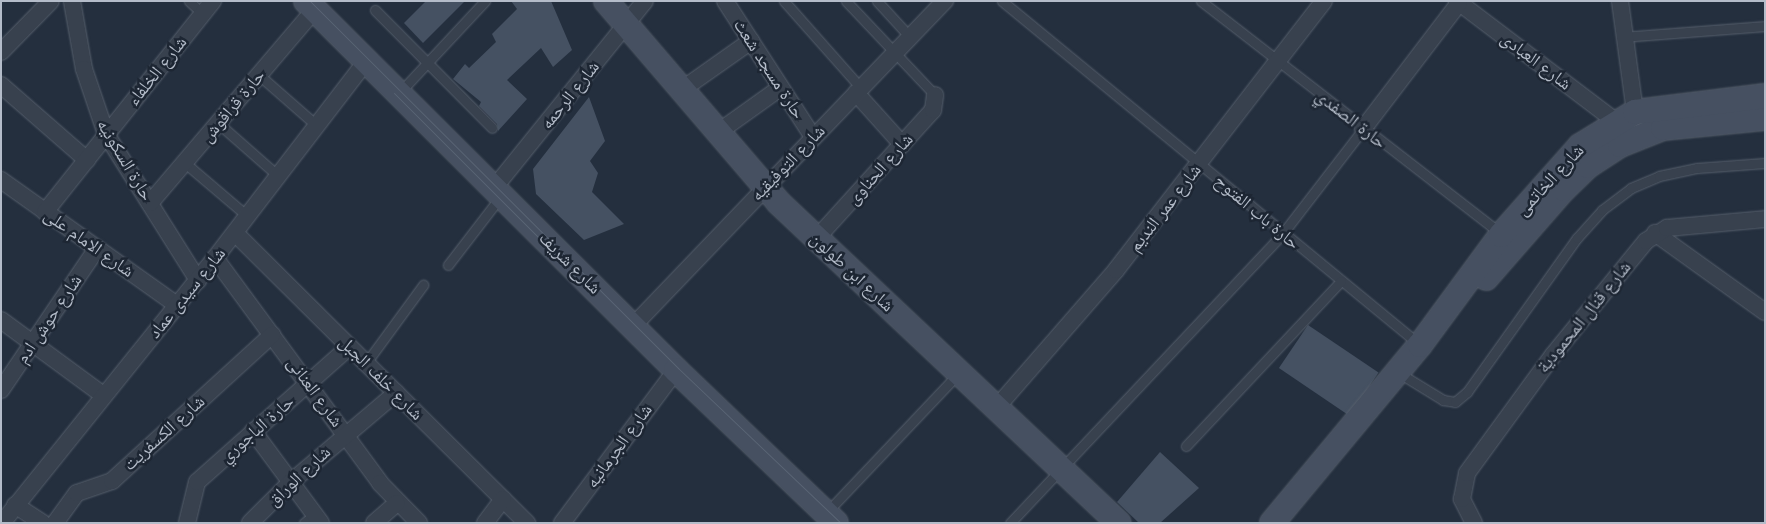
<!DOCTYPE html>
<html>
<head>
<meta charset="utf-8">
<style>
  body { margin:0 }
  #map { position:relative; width:1766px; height:524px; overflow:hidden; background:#242f3e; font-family:Quicksand,"Noto Naskh Arabic",sans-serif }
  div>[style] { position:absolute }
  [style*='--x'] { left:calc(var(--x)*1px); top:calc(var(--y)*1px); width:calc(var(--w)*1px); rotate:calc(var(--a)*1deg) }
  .building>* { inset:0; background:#455162; transform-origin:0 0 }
  .roads { filter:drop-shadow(0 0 1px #565f6c) drop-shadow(0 0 1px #565f6c) }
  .lane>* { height:9px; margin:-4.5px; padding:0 4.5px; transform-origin:4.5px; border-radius:4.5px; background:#38414e }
  .street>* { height:16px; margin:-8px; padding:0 8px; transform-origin:8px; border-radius:8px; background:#38414e }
  .secondary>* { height:24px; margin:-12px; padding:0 12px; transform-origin:12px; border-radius:12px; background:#465061 }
  .tram>* { height:1px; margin:-0.5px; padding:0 0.5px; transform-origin:0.5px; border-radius:0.5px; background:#5a6575 }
  span { translate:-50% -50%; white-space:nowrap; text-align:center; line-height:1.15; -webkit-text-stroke:5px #1d2633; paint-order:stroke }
  .street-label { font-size:18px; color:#b4bcc9 }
  .frame { position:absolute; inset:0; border:2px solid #b4bcc9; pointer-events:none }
</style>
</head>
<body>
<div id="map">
  <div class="building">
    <div style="clip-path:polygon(426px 1px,465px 1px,423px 43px,404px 23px)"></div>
    <div style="clip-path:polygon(511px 1px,551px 1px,572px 50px,553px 67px,541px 48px,507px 80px,527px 99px,498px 131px,497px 124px,479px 106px,481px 102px,453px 79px,465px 64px,469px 68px,496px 42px,492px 34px,517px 9px)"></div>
    <div style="clip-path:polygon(589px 97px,605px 141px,590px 161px,598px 173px,592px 192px,624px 224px,584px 240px,536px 194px,533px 169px)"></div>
    <div style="left:1308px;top:325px;width:85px;height:52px;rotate:34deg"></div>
    <div style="clip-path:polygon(1160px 452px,1199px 488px,1160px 523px,1139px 523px,1117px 502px)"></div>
  </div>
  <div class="roads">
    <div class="lane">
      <div style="--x:189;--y:1;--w:19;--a:43"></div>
      <div style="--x:784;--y:1;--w:116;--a:48.5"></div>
      <div style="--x:846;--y:1;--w:129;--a:46.6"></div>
      <div style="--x:877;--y:1;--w:49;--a:47.5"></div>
      <div style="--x:1002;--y:1;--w:541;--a:39.45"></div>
      <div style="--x:1201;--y:1;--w:380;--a:37.8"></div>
      <div style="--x:375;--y:10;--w:166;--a:45.2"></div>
      <div style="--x:1623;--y:37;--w:142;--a:-4.4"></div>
      <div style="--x:259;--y:75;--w:74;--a:41.2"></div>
      <div style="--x:400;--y:92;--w:125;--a:-47"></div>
      <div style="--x:218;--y:123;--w:77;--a:41.3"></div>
      <div style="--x:185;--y:163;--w:80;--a:40.4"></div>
      <div style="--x:448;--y:265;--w:87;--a:-52.5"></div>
      <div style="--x:366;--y:363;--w:97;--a:-53.8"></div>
      <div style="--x:1399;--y:373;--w:52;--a:31.5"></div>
      <div style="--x:1443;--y:400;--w:12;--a:9"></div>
      <div style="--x:1455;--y:402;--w:16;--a:-40"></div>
      <div style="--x:1467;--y:392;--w:189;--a:-54.5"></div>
      <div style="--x:1577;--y:238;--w:38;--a:-48"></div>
      <div style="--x:1602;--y:210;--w:36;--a:-37"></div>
      <div style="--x:1631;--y:188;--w:30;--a:-23"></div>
      <div style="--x:1659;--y:176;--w:39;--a:-12"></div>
      <div style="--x:1697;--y:168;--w:68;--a:-4.2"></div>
      <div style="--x:1186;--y:446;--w:226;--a:-46.8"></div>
      <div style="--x:826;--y:513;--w:192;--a:-46.5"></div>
      <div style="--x:304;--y:523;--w:14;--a:-39"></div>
      <div style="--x:1010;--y:523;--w:398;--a:-46.7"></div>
      <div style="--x:1283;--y:233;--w:131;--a:-52.4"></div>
    </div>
    <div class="street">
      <div style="--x:72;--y:1;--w:69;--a:80"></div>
      <div style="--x:84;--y:69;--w:69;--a:71.3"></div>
      <div style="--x:106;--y:134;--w:173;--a:57.8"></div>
      <div style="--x:725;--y:1;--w:162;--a:57.1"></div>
      <div style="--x:1457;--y:1;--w:198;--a:37.2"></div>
      <div style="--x:1620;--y:1;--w:112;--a:82.3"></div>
      <div style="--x:1;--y:52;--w:71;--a:-45.6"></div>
      <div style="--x:1;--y:85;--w:114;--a:41.1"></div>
      <div style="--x:680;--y:91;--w:87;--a:-35.2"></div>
      <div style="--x:856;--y:93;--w:69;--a:48"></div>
      <div style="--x:1363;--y:129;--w:158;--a:-52.7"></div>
      <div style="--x:717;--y:133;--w:77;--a:-35.5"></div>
      <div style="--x:1;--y:180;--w:217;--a:35.4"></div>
      <div style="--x:494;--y:188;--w:240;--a:-51.1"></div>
      <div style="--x:150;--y:203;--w:255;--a:-49.6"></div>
      <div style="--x:45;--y:212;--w:270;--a:-51.5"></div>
      <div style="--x:235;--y:233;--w:412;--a:44.8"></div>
      <div style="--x:1655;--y:233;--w:135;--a:35.7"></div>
      <div style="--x:816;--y:239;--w:174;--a:-47.8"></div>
      <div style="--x:933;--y:110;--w:15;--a:-82"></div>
      <div style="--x:215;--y:258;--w:279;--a:53.7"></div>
      <div style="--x:380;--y:483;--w:56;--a:45.7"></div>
      <div style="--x:1;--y:320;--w:127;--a:36.3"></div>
      <div style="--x:633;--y:326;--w:451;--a:-46.2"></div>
      <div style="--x:1;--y:390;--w:171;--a:-55.9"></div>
      <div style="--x:997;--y:407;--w:181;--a:-49"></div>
      <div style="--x:1116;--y:270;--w:340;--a:-52.3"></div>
      <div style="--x:253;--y:431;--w:114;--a:53.5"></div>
      <div style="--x:15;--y:505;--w:33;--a:33"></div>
      <div style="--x:2;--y:523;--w:340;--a:-51.2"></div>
      <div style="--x:215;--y:258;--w:250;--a:-52.5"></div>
      <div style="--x:55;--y:523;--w:37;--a:-54"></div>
      <div style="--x:77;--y:493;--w:37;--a:-19"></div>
      <div style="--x:112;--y:481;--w:217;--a:-42.4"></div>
      <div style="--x:187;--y:523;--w:42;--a:-76.3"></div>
      <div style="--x:197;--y:482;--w:203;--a:-41.6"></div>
      <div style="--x:250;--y:523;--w:58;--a:-45"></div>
      <div style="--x:291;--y:482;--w:138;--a:-40.3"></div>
      <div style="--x:374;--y:523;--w:30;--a:-41"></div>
      <div style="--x:485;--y:523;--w:30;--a:-53"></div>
      <div style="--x:562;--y:523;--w:191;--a:-53.3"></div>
      <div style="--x:1474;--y:523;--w:27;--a:-117"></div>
      <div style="--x:1462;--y:499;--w:26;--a:-79"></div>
      <div style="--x:1467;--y:473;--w:146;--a:-53.9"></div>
      <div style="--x:1553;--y:355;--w:147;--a:-50.8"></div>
      <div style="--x:1646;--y:241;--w:25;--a:-32"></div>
      <div style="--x:1667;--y:228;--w:98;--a:-5.2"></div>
    </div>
    <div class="secondary">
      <div style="--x:306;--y:1;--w:523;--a:44.92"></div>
      <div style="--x:676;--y:370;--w:221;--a:43.7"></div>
      <div style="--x:606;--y:1;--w:265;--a:49.4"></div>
      <div style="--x:778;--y:202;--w:468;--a:43.3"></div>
      <div style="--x:1486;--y:278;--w:118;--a:-48.8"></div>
      <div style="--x:1564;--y:189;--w:33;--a:-44"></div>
      <div style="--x:1588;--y:166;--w:38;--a:-33"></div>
      <div style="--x:1620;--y:145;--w:46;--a:-21.6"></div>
      <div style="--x:1663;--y:128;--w:102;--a:-5.6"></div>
      <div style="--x:1272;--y:523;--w:231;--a:-50.3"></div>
      <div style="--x:1420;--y:345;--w:137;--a:-53.6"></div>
      <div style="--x:1501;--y:235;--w:119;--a:-48.4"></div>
      <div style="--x:1580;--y:146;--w:65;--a:-31.7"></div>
      <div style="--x:1635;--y:112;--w:131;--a:-7"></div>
    </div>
  </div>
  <div class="tram">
    <div style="--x:310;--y:1;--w:520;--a:44.92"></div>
    <div style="--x:678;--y:368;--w:225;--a:43.6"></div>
    <div style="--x:394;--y:93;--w:235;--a:45"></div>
  </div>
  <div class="street-label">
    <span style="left:1536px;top:61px;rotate:37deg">شارع العبادى</span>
    <span style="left:769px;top:69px;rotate:57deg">حارة مسجد شعث</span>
    <span style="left:157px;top:71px;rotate:-51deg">شارع الخلفاء</span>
    <span style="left:570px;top:95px;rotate:-51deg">شارع الرحمه</span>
    <span style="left:233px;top:106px;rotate:-50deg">حارة قراقوش</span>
    <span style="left:1351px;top:119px;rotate:38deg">حارة الصفدي</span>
    <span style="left:125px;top:160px;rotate:59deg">حارة السكونيه</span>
    <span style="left:788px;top:163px;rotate:-46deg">شارع التوفيقيه</span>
    <span style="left:880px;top:169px;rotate:-48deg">شارع الحناوى</span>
    <span style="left:1550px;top:180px;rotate:-47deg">شارع الخاتمى</span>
    <span style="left:1165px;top:208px;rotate:-52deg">شارع عمر النديم</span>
    <span style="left:1257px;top:212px;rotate:40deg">حارة باب الفتوح</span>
    <span style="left:89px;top:243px;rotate:35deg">شارع الامام على</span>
    <span style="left:570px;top:263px;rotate:45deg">شارع شريف</span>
    <span style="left:852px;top:272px;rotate:43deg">شارع ابن طولون</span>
    <span style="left:187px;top:293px;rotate:-51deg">شارع سيدى عماد</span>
    <span style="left:1584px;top:317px;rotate:-51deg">شارع قنال المحمودية</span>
    <span style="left:49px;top:319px;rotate:-56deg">شارع حوش ادم</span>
    <span style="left:381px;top:378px;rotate:45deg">شارع خلف الجبل</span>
    <span style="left:315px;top:392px;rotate:54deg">شارع العنانى</span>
    <span style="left:257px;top:429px;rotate:-41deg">حارة الباجوري</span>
    <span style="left:164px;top:433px;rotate:-42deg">شارع الكسفريت</span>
    <span style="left:619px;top:446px;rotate:-54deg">شارع الجرمانيه</span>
    <span style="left:299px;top:476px;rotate:-43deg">شارع الوراق</span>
  </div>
  <div class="frame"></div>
</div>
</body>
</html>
